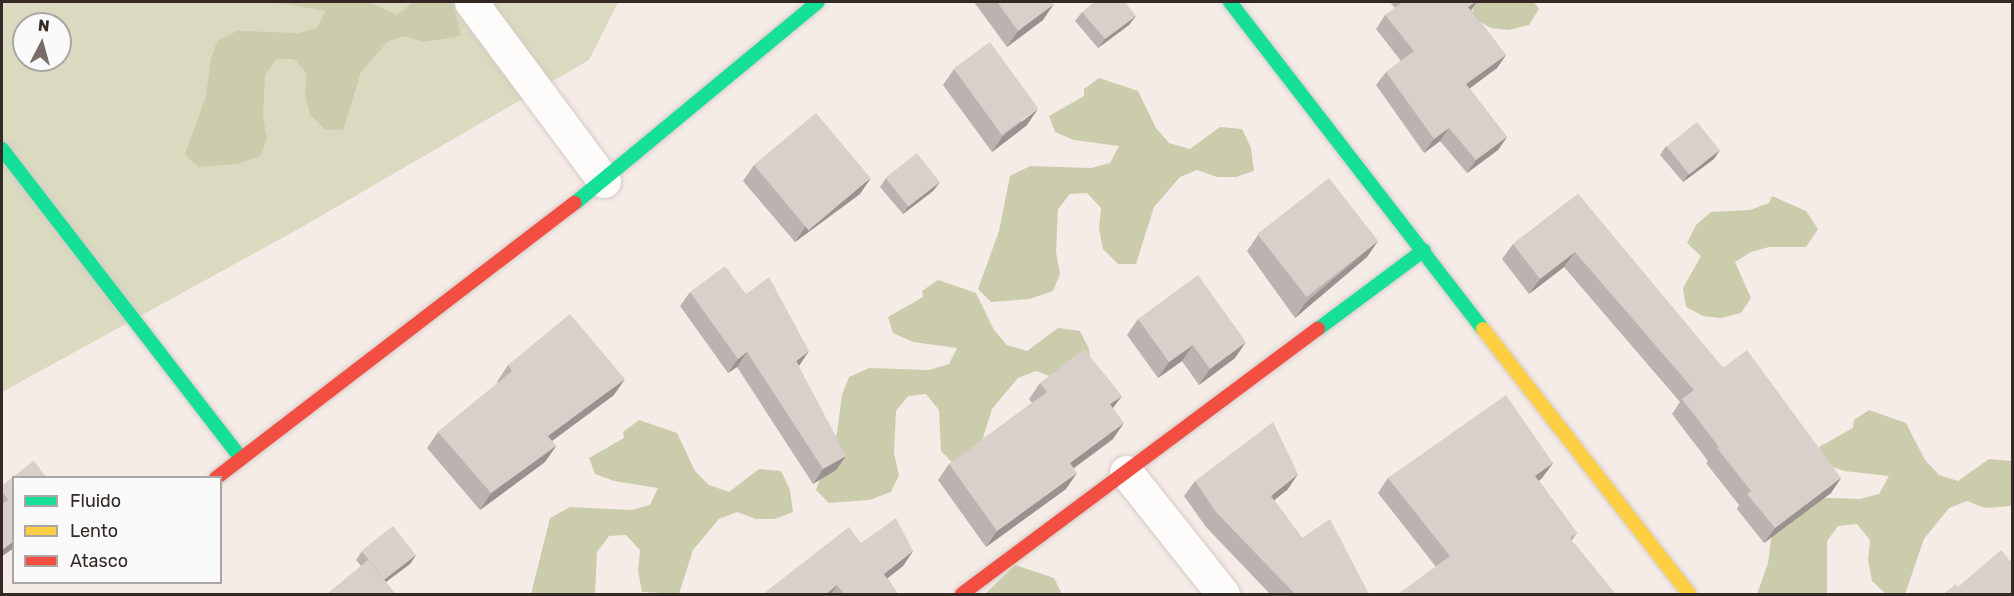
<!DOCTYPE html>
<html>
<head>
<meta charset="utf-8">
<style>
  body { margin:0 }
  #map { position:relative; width:2014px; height:596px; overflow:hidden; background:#f6ece7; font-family:Rubik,sans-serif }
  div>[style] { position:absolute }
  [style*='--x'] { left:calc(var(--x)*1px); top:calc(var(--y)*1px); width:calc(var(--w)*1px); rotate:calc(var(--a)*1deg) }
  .green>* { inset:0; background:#d9dabf }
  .forest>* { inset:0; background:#caccab }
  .roads { filter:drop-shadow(0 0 2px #d4cac6) drop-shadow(0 0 2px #d4cac6) }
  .street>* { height:33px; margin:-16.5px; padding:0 16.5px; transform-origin:16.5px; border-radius:16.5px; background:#fefcfb }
  .fast>* { height:14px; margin:-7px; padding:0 7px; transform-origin:7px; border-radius:7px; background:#16e098 }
  .slow>* { height:14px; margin:-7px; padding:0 7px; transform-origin:7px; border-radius:7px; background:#ffcf43 }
  .jam>* { height:14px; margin:-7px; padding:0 7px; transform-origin:7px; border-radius:7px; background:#f24e42 }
  .wall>* { inset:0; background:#bbb3af }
  .shaded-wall>* { inset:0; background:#99928e }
  .building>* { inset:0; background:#dad0cb; transform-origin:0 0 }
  span { translate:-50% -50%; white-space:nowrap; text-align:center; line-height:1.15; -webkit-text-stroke:4.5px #fafafa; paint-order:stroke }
  .frame { position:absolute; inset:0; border:3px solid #342924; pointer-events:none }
  .legend { position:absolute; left:12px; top:476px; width:210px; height:108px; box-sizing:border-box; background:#fafafa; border:2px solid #aba6a4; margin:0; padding:8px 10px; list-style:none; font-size:18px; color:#342924 }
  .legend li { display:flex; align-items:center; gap:12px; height:30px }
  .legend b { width:30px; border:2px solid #aba6a4 }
  .north { position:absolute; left:12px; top:12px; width:60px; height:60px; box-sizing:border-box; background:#fafafa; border:2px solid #aba6a4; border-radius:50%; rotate:6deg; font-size:16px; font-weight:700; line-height:24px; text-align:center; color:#342924 }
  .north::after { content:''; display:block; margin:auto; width:21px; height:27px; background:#786d68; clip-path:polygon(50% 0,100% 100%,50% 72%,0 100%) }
</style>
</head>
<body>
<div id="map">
  <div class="green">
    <div style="clip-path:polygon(evenodd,2px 2px,618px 2px,589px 60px,302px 227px,2px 392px,2px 2px,24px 24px,60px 24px,60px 60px,24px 60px,24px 24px)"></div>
  </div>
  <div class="forest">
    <div style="clip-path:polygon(273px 2px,370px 2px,396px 15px,414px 2px,453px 2px,461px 36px,423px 42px,404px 36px,387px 42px,361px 72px,343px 130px,325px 129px,310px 115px,305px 93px,307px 74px,294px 59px,276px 59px,265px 75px,263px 117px,267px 139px,260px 156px,237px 164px,198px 167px,185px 154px,206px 96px,211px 59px,217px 41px,237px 31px,298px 33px,317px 28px,326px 11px)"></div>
    <div style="clip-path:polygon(1471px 2px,1534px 2px,1539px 9px,1529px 25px,1509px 30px,1491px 28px,1475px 19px)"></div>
    <div style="clip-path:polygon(1099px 78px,1138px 91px,1156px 128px,1169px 143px,1190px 149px,1220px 127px,1242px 129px,1251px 148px,1254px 171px,1236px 177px,1217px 177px,1197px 170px,1180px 177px,1154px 207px,1136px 264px,1118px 264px,1103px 249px,1099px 229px,1101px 208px,1087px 193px,1070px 194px,1058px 209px,1056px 252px,1060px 274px,1053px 291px,1030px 299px,991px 302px,978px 289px,999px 231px,1010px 176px,1030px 166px,1091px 168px,1110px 163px,1119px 146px,1074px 140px,1055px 132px,1049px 116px,1084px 96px,1084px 89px)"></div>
    <div style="clip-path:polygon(1772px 196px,1806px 211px,1818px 229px,1806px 247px,1769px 247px,1751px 252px,1735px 262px,1751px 298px,1741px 313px,1721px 318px,1703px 316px,1686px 307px,1683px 288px,1701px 256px,1687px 243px,1696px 225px,1711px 212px,1750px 210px,1769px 203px)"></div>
    <div style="clip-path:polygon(938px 280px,976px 293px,994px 330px,1007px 345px,1027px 351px,1058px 328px,1080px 331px,1089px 349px,1092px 372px,1055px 378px,1036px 371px,1018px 378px,992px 409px,974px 466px,956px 466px,941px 451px,939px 410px,926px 394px,908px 396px,896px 411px,894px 453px,899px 475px,891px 492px,869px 500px,829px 503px,816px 490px,837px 433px,842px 395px,849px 377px,869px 368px,929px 370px,949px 364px,957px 348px,913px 342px,893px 333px,888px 317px,923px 297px,922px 291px)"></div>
    <div style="clip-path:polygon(1869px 410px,1906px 423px,1925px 460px,1939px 475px,1958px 481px,1989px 459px,2011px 461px,2012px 506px,1985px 508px,1967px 501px,1949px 508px,1924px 539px,1905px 594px,1886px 594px,1872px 581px,1868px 560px,1870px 540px,1857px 524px,1838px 526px,1827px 541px,1827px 594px,1757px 594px,1768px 563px,1773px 525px,1800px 497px,1860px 499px,1879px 494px,1889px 476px,1844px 471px,1825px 464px,1819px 447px,1853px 428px,1854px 420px)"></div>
    <div style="clip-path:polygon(639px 420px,677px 433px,695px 471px,709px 485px,729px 492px,759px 469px,781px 471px,790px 490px,793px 512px,775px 519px,756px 519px,737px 512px,719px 519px,693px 550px,679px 594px,642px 592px,638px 571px,640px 550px,626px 535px,609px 536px,597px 552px,595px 594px,531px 594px,550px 518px,570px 507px,631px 510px,650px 505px,658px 488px,614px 481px,595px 474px,589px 458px,624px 438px,623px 432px)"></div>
    <div style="clip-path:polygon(1015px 565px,1054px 578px,1062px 594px,985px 594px)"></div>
  </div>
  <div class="roads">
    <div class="street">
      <div style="--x:471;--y:2;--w:223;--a:53.4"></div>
      <div style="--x:1126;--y:472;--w:156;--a:51.5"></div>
    </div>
    <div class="fast">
      <div style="--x:1230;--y:2;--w:413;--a:52.3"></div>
      <div style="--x:2;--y:149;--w:391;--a:52.3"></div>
      <div style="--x:575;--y:203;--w:315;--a:-39.6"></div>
      <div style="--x:1318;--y:329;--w:132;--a:-36.7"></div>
    </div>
    <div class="slow">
      <div style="--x:1483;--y:329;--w:336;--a:52.1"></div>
    </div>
    <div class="jam">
      <div style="--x:216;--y:478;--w:452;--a:-37.5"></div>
      <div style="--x:962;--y:594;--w:444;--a:-36.7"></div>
    </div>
  </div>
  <div class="wall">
    <div style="clip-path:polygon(974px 2px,1052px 2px,1043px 20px,1007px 47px)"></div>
    <div style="clip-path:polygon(1390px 2px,1477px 2px,1471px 10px,1506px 55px,1497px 68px,1469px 88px,1507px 137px,1498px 150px,1467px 173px,1440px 141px,1424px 153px,1376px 85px,1386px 72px,1401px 61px,1376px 29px,1385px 15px,1395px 8px)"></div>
    <div style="clip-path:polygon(1082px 12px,1136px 16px,1129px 25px,1098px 48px,1075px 21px)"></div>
    <div style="clip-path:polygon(954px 69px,1027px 125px,992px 152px,943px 85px)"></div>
    <div style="clip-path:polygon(1666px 146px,1714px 159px,1683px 182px,1660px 155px)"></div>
    <div style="clip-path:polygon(754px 165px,860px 194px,795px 242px,743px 181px)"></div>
    <div style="clip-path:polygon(886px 178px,940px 182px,933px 191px,903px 214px,880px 187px)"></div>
    <div style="clip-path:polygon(1578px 194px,1723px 368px,1841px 478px,1831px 493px,1764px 543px,1737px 509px,1739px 505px,1706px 463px,1708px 461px,1672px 414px,1680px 402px,1564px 267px,1529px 294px,1502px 259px,1513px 244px)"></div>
    <div style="clip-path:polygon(1258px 235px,1378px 241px,1367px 257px,1295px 318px,1247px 251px)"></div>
    <div style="clip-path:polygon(690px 292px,798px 366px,846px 456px,836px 470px,813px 484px,737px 367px,728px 373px,680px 306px)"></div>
    <div style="clip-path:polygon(1138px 319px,1235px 358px,1199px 385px,1182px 361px,1158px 378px,1127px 335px)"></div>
    <div style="clip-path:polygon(508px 365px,614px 395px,552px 441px,556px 446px,545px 462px,480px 510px,427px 448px,438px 432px,498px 383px,497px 382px)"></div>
    <div style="clip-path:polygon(1040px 383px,1113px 408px,1113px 439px,1074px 468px,1066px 489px,986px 547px,938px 480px,949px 464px,1032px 403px,1029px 399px)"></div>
    <div style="clip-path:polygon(34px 461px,14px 548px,2px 556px,2px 486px)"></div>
    <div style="clip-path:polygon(1553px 463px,1542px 478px,1539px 481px,1577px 533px,1572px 540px,1436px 567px,1378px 493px,1388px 478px)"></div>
    <div style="clip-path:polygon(1195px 481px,1288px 489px,1274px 500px,1302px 538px,1369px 594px,1270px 594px,1206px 527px,1184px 496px)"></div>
    <div style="clip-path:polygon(861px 543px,913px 551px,903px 566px,887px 578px,898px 594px,763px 594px)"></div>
    <div style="clip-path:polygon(362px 551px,416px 555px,410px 564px,386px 582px,361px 566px,356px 560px)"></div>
  </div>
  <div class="shaded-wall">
    <div style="clip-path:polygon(1476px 2px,1477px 2px,1469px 13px,1468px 7px)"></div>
    <div style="clip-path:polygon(1054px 4px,1043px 20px,1007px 47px,1018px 31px)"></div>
    <div style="clip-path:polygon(1136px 16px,1129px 25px,1098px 48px,1105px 39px)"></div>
    <div style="clip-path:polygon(1506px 55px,1497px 68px,1457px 98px,1466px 84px)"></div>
    <div style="clip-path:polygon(1038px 109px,1027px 125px,992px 152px,1003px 136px)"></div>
    <div style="clip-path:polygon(1449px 128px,1440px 141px,1424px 153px,1434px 139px)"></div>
    <div style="clip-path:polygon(1507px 137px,1498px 150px,1467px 173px,1476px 160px)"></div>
    <div style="clip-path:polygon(1720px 150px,1714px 159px,1683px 182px,1689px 173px)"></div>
    <div style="clip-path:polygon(871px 178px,860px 194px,795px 242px,806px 226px)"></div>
    <div style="clip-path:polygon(940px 182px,933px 191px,903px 214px,909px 205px)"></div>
    <div style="clip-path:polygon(1378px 241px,1367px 257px,1295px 318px,1306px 302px)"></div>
    <div style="clip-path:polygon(1575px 252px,1564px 267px,1529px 294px,1540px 279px)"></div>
    <div style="clip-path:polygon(1246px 342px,1235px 358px,1199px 385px,1210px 369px)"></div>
    <div style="clip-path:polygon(1193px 345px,1182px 361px,1158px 378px,1169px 362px)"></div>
    <div style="clip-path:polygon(809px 351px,799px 366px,796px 361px)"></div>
    <div style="clip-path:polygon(747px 352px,737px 367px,728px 373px,738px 359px)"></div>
    <div style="clip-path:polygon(625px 379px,614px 395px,537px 452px,548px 436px)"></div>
    <div style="clip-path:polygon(1122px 396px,1110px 412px,1110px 404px)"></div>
    <div style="clip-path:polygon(1124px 423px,1113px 439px,1059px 479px,1070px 463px)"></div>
    <div style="clip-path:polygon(556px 446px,545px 462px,480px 510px,491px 493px)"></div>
    <div style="clip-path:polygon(846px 456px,836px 470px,813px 484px,823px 469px)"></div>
    <div style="clip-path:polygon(1553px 463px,1542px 478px,1524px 491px,1535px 476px)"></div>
    <div style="clip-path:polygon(1077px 473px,1066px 489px,986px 547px,997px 531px)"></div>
    <div style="clip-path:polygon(1298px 474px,1288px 489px,1260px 512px,1271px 496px)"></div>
    <div style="clip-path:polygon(1841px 478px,1831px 493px,1764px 543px,1775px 528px)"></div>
    <div style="clip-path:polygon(14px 541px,14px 548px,2px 556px,2px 550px)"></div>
    <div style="clip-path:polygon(913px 551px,903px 566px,874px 589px,884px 574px)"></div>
    <div style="clip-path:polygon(416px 555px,410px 564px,379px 587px,385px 578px)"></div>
    <div style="clip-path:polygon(837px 585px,831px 594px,826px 594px)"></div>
  </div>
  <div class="building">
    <div style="clip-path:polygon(997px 2px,1052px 2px,1054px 4px,1018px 31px)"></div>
    <div style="clip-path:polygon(1094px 2px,1125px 2px,1136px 16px,1105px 39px,1082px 12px)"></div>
    <div style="clip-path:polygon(1403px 2px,1476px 2px,1468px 7px,1506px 55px,1466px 84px,1507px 137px,1476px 160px,1449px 128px,1434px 139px,1386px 72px,1414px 51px,1385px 15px)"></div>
    <div style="left:990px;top:42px;width:82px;height:45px;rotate:54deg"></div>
    <div style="left:816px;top:113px;width:85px;height:81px;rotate:50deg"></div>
    <div style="left:1697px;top:122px;width:36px;height:39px;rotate:51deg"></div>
    <div style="left:917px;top:153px;width:37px;height:40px;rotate:52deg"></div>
    <div style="left:1329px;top:178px;width:80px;height:91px;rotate:52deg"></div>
    <div style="clip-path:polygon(1578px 194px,1723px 368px,1747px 350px,1841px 478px,1775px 528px,1747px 494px,1751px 491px,1717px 448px,1719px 447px,1682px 399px,1694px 390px,1575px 252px,1540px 279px,1513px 244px)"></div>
    <div style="clip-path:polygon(725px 266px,746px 294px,769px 277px,809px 351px,796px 361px,846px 456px,823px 469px,747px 352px,738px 359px,690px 292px)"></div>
    <div style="clip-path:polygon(1198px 275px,1246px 342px,1210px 369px,1193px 345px,1169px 362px,1138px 319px)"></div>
    <div style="clip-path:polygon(570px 314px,625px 379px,548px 436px,556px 446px,491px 493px,438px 432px,512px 371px,508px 365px)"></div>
    <div style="clip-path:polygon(1084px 349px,1122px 396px,1110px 404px,1124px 423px,1070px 463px,1077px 473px,997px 531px,949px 464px,1047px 392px,1040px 383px)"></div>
    <div style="clip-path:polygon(1506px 395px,1553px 463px,1535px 476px,1577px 533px,1570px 538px,1616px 594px,1398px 594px,1450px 556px,1388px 478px)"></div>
    <div style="clip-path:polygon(1273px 422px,1298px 474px,1271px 496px,1302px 538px,1330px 519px,1369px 594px,1291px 594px,1294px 593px,1216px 512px,1195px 481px)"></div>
    <div style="clip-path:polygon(34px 461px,46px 477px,14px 477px,14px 541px,2px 550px,2px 504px,8px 500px,2px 491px,2px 486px)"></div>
    <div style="clip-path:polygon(896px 518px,913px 551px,884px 574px,898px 594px,844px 594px,837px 585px,826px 594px,763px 594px,849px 527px,861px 543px)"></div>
    <div style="left:393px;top:526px;width:37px;height:40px;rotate:52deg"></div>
    <div style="clip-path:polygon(2001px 550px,2013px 564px,2013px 594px,1943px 594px,1956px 584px,1958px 587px)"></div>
    <div style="clip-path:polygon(368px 560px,396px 594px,327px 594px)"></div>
  </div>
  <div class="frame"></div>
  <ul class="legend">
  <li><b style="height:8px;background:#16e098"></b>Fluido</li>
  <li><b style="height:8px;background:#ffcf43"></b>Lento</li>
  <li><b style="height:8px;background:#f24e42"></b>Atasco</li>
  </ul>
  <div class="north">N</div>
</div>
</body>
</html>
